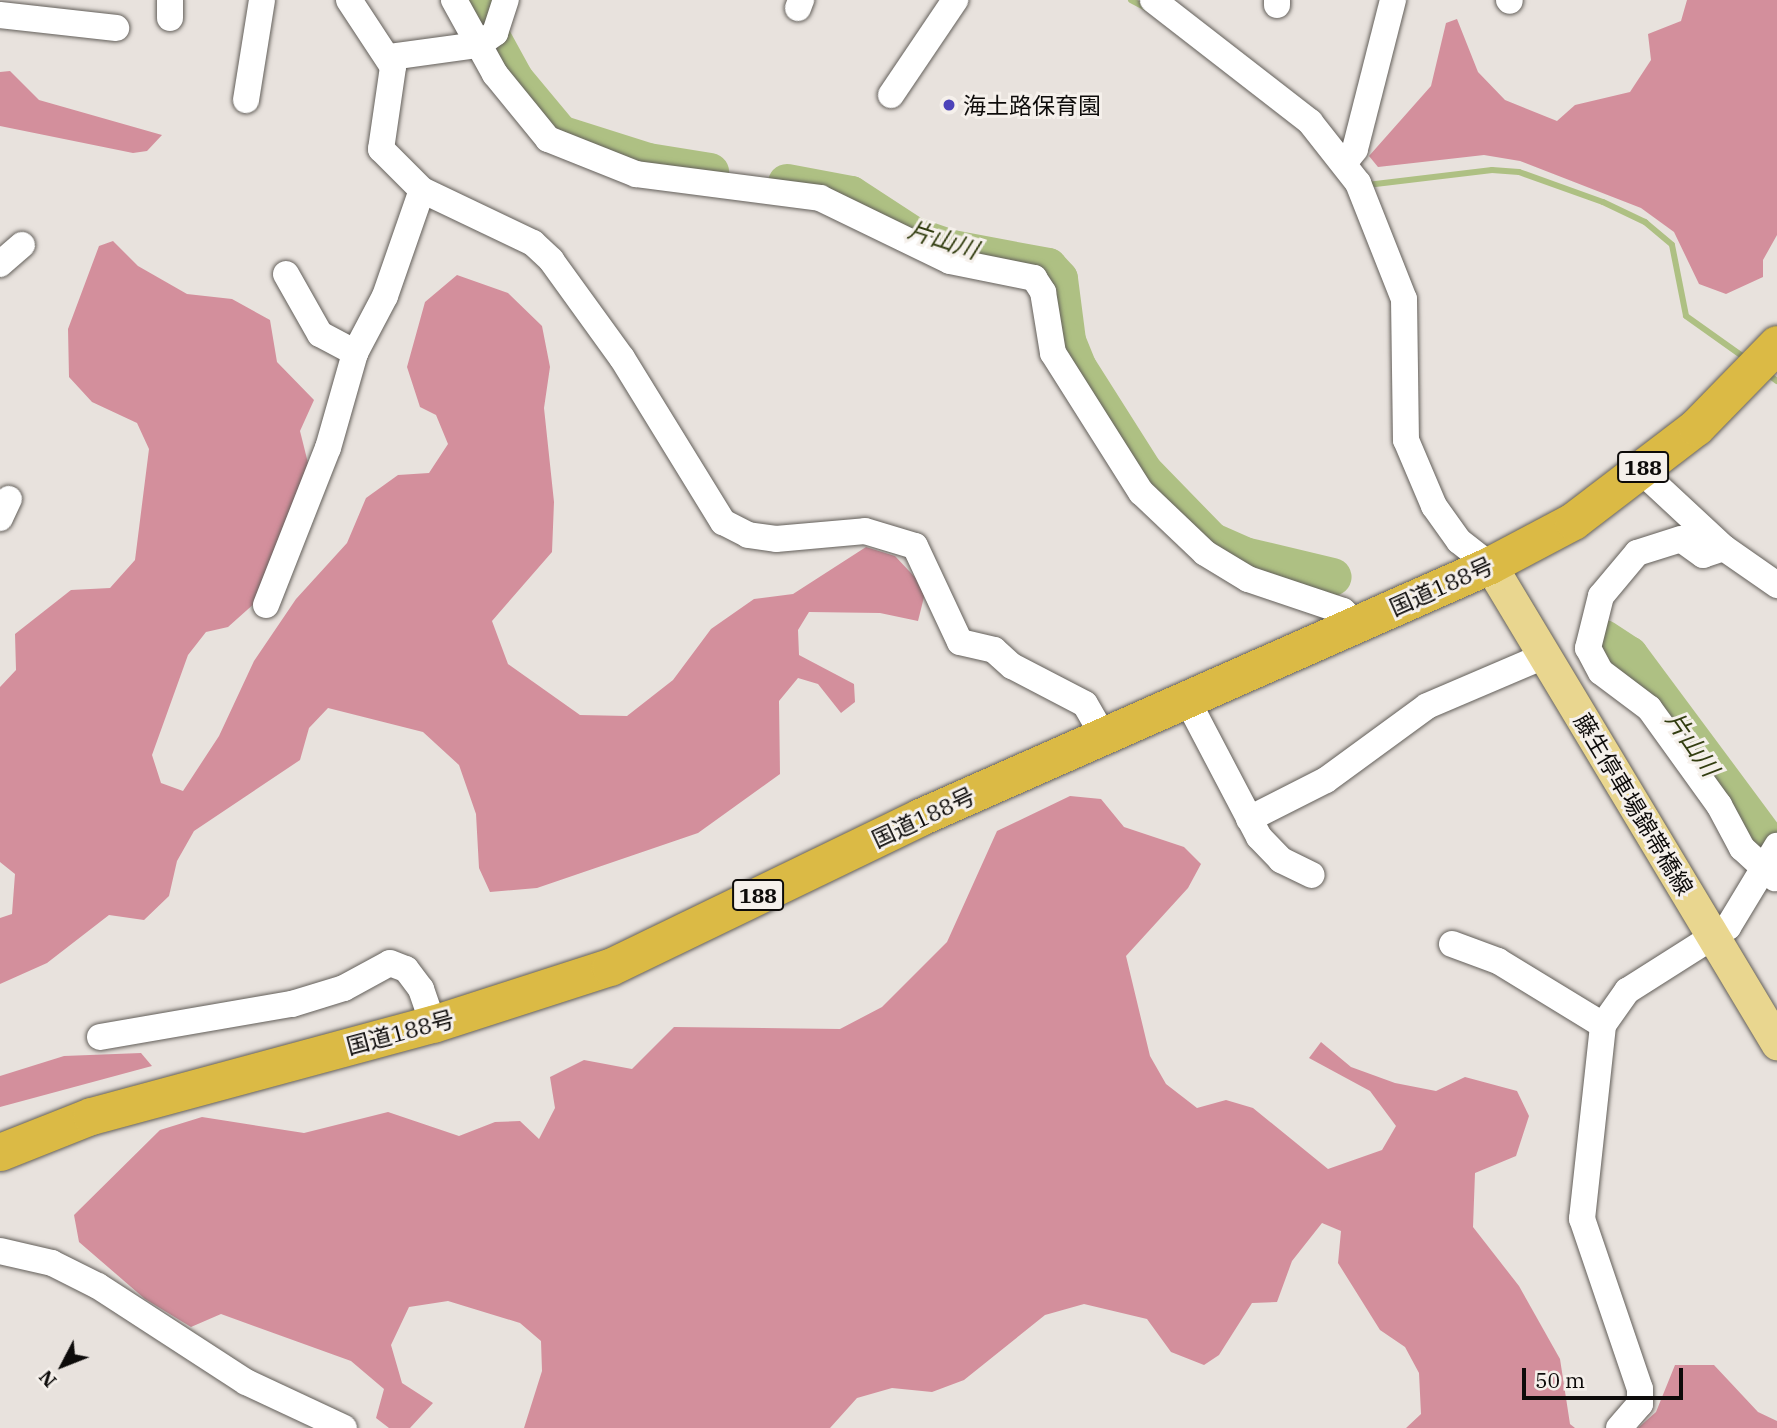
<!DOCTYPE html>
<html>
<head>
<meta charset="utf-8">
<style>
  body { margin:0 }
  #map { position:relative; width:1777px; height:1428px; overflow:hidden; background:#e8e2dd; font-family:"IBM Plex Serif","Noto Sans JP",serif }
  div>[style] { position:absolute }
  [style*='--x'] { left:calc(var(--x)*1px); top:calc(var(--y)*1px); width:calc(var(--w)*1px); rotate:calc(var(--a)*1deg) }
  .forest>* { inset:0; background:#d38f9c }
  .stream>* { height:6px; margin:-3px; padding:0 3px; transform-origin:3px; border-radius:3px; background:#aec083 }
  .river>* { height:38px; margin:-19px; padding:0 19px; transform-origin:19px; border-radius:19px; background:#aec083 }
  .roads { filter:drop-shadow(0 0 2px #635f5a) drop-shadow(0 0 2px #635f5a) }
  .minor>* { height:26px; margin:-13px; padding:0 13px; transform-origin:13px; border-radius:13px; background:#fff }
  .major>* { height:33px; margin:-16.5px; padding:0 16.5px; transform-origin:16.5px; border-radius:16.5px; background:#e9d68f }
  .highway>* { height:37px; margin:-18.5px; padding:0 18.5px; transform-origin:18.5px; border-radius:18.5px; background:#dbba45 }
  .dots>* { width:19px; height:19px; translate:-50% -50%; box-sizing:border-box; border:4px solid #f5f0eb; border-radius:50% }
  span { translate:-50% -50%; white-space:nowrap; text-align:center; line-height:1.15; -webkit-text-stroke:6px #f5f0eb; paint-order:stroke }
  .shield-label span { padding:2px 5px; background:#f5f0eb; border:2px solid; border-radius:5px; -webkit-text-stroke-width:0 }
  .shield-label { font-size:21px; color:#0d0b0a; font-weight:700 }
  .poi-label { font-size:23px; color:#0d0b0a }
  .left { translate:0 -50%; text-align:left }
  .street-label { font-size:23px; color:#0d0b0a }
  .water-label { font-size:24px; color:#323d10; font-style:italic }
  .north { position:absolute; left:28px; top:1330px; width:70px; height:70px; -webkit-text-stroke:5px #f5f0eb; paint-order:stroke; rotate:228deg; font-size:19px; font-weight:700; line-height:28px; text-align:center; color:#0d0b0a }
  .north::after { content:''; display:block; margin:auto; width:24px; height:32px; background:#0d0b0a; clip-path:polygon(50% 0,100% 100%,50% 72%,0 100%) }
  .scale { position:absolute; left:1522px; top:1368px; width:161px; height:32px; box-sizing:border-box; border:4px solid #0d0b0a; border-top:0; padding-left:9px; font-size:21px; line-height:24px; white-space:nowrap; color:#0d0b0a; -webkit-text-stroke:5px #f5f0eb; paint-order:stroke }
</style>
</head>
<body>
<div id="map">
  <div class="forest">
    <div style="clip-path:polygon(1687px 0,1777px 0,1777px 235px,1763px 260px,1763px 277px,1726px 294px,1699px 284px,1674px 232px,1641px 208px,1520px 161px,1484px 155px,1378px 167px,1369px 156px,1431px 86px,1446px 23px,1457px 19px,1478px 72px,1505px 100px,1557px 121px,1575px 105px,1630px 92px,1651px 60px,1648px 34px,1681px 21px)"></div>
    <div style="clip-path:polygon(10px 71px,39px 100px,162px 135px,147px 151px,133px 153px,0 126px,0 72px)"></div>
    <div style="clip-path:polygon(113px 241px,138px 266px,187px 294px,232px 299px,270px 320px,277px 362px,314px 400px,300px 431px,308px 463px,277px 557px,257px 601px,228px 627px,206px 632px,188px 655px,152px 755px,161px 783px,183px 791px,219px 736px,254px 661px,296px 599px,347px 543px,366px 498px,398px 475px,429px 473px,448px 444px,436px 415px,420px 407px,407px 367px,425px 302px,457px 275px,508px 293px,542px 326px,550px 367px,544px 408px,554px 502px,552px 552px,492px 621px,508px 664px,580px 715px,627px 716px,673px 680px,711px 629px,754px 599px,793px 594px,866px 547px,895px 556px,926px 589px,918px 621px,880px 613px,809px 612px,798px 630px,799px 655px,854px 684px,855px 702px,841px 713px,818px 684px,798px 678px,779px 701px,780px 774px,698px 833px,537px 888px,490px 892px,479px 868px,476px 814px,459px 765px,423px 732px,328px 708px,309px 728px,300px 760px,194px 831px,177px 861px,169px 896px,144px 920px,109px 915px,47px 963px,0 984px,0 918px,12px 914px,15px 874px,0 862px,0 687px,16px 670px,15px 634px,71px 590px,110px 588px,135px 560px,149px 449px,137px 423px,92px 402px,69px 377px,68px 329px,99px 246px)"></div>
    <div style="clip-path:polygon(1070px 796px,1101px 799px,1124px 827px,1184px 847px,1201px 864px,1188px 888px,1126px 956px,1150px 1056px,1166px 1084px,1197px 1108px,1226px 1100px,1253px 1108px,1328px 1169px,1382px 1150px,1396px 1126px,1370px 1091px,1309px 1058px,1321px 1042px,1351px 1067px,1395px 1083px,1436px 1091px,1465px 1077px,1517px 1091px,1529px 1116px,1516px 1156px,1475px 1173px,1473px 1227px,1519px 1286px,1560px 1359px,1570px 1424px,1575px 1428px,1406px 1428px,1421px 1414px,1419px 1373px,1405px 1347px,1380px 1330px,1338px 1263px,1341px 1231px,1322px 1223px,1292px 1261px,1277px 1302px,1252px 1303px,1219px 1355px,1204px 1365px,1171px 1352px,1147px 1319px,1084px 1304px,1045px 1315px,964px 1380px,932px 1392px,892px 1388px,857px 1398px,830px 1428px,524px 1428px,542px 1371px,541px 1341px,520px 1323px,448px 1301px,409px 1307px,391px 1345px,402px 1383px,433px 1403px,410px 1428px,389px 1428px,376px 1418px,384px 1389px,351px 1361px,221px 1314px,191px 1327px,145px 1299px,79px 1242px,74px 1215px,160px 1130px,202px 1117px,304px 1133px,388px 1112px,459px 1136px,495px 1122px,520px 1121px,539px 1139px,555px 1108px,550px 1077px,584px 1060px,632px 1069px,674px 1027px,840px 1029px,882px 1007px,947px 942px,997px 831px)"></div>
    <div style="clip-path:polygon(141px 1053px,152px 1066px,0 1107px,0 1076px,64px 1056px)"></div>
    <div style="clip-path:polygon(1675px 1365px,1714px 1365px,1758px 1412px,1777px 1421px,1777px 1428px,1638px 1428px,1656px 1412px)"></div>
  </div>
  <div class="stream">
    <div style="--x:1131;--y:0;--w:19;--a:28"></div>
    <div style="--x:1367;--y:185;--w:126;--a:-6.8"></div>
    <div style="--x:1492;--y:170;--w:27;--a:4"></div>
    <div style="--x:1519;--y:172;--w:89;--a:19.7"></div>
    <div style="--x:1603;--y:202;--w:47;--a:25.5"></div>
    <div style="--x:1645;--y:222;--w:35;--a:40"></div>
    <div style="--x:1672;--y:245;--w:72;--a:78.8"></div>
    <div style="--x:1686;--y:316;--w:72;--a:35.4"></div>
    <div style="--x:1765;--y:372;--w:15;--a:37"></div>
  </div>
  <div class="river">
    <div style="--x:471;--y:0;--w:91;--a:61.2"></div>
    <div style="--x:515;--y:80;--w:70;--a:50.2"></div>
    <div style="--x:560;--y:134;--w:92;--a:17.7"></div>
    <div style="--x:648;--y:162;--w:63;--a:9.2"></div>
    <div style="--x:787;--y:183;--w:65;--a:10.6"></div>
    <div style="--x:851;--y:195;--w:75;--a:33.1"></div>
    <div style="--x:914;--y:236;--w:40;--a:18.9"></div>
    <div style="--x:952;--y:249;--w:98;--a:10.6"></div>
    <div style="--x:1048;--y:267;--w:16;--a:47"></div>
    <div style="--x:1059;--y:279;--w:63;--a:82.6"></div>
    <div style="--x:1067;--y:341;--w:29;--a:68"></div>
    <div style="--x:1078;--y:368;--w:123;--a:57.6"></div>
    <div style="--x:1144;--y:472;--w:96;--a:45.8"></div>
    <div style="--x:1211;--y:541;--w:36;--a:24"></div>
    <div style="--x:1244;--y:556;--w:91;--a:13.3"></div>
    <div style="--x:1604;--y:639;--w:30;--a:33"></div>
    <div style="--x:1629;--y:655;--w:248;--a:53.4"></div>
  </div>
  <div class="roads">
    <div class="minor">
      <div style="--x:349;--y:0;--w:80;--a:56.7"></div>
      <div style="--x:393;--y:67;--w:83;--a:98.3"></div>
      <div style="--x:381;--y:149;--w:58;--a:45"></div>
      <div style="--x:422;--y:190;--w:123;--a:25.5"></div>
      <div style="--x:533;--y:243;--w:25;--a:43"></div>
      <div style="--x:551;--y:260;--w:121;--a:54.1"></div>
      <div style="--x:622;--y:358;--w:193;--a:58.4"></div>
      <div style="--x:723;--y:522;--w:28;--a:27"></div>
      <div style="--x:748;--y:535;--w:28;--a:8"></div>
      <div style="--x:776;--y:539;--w:89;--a:-5.1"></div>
      <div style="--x:865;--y:531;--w:52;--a:16.7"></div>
      <div style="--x:915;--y:546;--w:106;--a:64.9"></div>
      <div style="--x:960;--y:642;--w:35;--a:13"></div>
      <div style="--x:994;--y:650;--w:24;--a:42"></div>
      <div style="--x:1012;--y:666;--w:82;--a:27.5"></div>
      <div style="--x:1085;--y:704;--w:38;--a:60"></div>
      <div style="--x:454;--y:0;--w:85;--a:61"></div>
      <div style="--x:495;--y:74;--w:84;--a:50.8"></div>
      <div style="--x:548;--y:139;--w:95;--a:21.7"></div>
      <div style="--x:636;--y:174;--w:186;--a:7.4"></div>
      <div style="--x:820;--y:198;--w:144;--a:25.9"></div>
      <div style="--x:950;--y:261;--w:86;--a:11.4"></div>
      <div style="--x:1034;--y:278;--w:17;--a:57"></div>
      <div style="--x:1043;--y:292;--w:62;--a:80.7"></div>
      <div style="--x:1053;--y:353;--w:165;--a:57.7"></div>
      <div style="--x:1141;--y:492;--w:88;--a:43.6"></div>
      <div style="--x:1205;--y:553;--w:50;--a:31.2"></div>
      <div style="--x:1248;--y:579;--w:100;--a:18.6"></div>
      <div style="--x:1343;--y:611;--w:17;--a:45"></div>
      <div style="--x:1153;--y:0;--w:199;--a:37.8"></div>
      <div style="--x:1310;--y:122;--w:78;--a:51.8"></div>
      <div style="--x:1358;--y:183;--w:125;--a:68.4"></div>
      <div style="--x:1404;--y:299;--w:141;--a:89.2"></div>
      <div style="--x:1406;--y:440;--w:72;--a:67"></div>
      <div style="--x:1434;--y:506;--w:43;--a:54.5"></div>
      <div style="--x:1459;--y:541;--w:39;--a:38"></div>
      <div style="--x:1509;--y:0;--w:1;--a:45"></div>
      <div style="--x:1277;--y:5;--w:5;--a:-90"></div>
      <div style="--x:798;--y:8;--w:9;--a:-69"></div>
      <div style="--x:0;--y:15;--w:117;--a:6.4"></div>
      <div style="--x:170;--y:18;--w:18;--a:-90"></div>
      <div style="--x:390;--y:57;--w:89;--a:-7.8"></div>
      <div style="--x:478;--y:45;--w:21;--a:-35"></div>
      <div style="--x:495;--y:33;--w:35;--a:-72"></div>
      <div style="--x:891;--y:95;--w:115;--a:-56"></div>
      <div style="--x:246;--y:100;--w:101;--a:-80.9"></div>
      <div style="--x:1345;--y:162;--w:16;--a:-52"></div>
      <div style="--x:1355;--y:149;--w:154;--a:-75.7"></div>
      <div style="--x:0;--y:264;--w:29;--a:-41"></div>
      <div style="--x:286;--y:274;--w:69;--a:60.5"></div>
      <div style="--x:320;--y:334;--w:40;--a:28"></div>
      <div style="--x:1640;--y:470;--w:115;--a:42.9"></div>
      <div style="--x:1724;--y:548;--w:65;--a:34.9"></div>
      <div style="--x:0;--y:518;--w:21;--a:-65"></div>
      <div style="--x:1724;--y:548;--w:22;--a:162"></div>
      <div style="--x:1703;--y:555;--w:27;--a:-144"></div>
      <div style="--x:1681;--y:539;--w:46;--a:162.3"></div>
      <div style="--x:1637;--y:553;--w:56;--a:129.9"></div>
      <div style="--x:1601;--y:596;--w:54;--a:104"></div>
      <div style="--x:1588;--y:648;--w:27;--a:62"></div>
      <div style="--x:1601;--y:672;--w:60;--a:36.9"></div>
      <div style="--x:1649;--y:708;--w:120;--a:54.2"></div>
      <div style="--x:1719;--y:805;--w:49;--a:61.9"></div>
      <div style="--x:1742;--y:848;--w:45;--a:42.3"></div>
      <div style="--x:266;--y:605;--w:169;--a:-68.5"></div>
      <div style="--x:328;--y:448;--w:99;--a:-74.1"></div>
      <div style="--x:355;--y:353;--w:64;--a:-62.2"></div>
      <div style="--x:385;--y:296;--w:112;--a:-70.8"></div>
      <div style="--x:1185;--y:696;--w:159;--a:62.3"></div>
      <div style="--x:1259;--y:837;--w:32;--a:46"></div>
      <div style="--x:1281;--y:860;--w:34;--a:26"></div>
      <div style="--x:1249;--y:819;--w:86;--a:-26.9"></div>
      <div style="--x:1326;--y:780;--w:125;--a:-36.2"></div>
      <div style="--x:1427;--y:706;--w:127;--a:-23.1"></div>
      <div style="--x:1452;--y:944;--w:49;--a:20.3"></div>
      <div style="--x:1498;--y:961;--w:123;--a:31.4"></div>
      <div style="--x:100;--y:1037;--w:195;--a:-9.8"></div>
      <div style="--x:292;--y:1004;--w:54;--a:-17.1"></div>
      <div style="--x:344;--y:988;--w:52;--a:-28.5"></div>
      <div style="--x:390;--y:963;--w:17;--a:21"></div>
      <div style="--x:406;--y:969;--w:25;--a:53"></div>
      <div style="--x:421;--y:989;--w:37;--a:71"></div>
      <div style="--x:0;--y:1251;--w:53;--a:13"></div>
      <div style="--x:52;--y:1263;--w:51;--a:26.6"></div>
      <div style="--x:98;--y:1286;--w:176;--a:33"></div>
      <div style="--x:246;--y:1382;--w:108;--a:25.1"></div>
      <div style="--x:1619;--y:1428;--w:32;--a:-49"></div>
      <div style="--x:1640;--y:1404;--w:15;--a:-90"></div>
      <div style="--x:1640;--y:1389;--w:180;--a:-108.8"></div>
      <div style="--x:1582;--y:1219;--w:195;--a:-83.8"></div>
      <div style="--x:1603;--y:1025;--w:42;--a:-54.8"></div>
      <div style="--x:1627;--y:991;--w:120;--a:-32.4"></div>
      <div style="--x:1728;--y:927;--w:95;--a:-58.8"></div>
    </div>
    <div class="major">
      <div style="--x:1490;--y:565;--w:558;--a:59.02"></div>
    </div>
    <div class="highway">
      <div style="--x:0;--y:1152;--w:98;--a:-21.6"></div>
      <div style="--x:91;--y:1116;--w:354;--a:-15.1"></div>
      <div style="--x:433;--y:1024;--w:186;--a:-17.9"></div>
      <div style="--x:610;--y:967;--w:344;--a:-25.8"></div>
      <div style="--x:920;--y:817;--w:623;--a:-23.85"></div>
      <div style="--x:1490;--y:565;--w:94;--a:-27.9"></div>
      <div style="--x:1573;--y:521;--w:155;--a:-37.4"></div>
      <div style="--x:1696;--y:427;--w:116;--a:-45.7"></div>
    </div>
  </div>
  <div class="dots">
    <div style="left:949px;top:105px;background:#4d43b9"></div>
  </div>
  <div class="shield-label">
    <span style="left:1643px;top:467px">188</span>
    <span style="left:758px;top:895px">188</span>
  </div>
  <div class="poi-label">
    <span class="left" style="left:963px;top:105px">海土路保育園</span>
  </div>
  <div class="street-label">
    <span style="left:1441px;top:586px;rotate:-24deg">国道188号</span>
    <span style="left:1634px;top:804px;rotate:59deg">藤生停車場錦帯橋線</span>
    <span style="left:923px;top:817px;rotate:-25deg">国道188号</span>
    <span style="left:400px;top:1032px;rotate:-15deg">国道188号</span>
  </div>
  <div class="water-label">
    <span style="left:943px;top:240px;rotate:18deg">片山川</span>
    <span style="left:1692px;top:744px;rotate:55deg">片山川</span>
  </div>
  <div class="north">N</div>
  <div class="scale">50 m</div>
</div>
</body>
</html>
